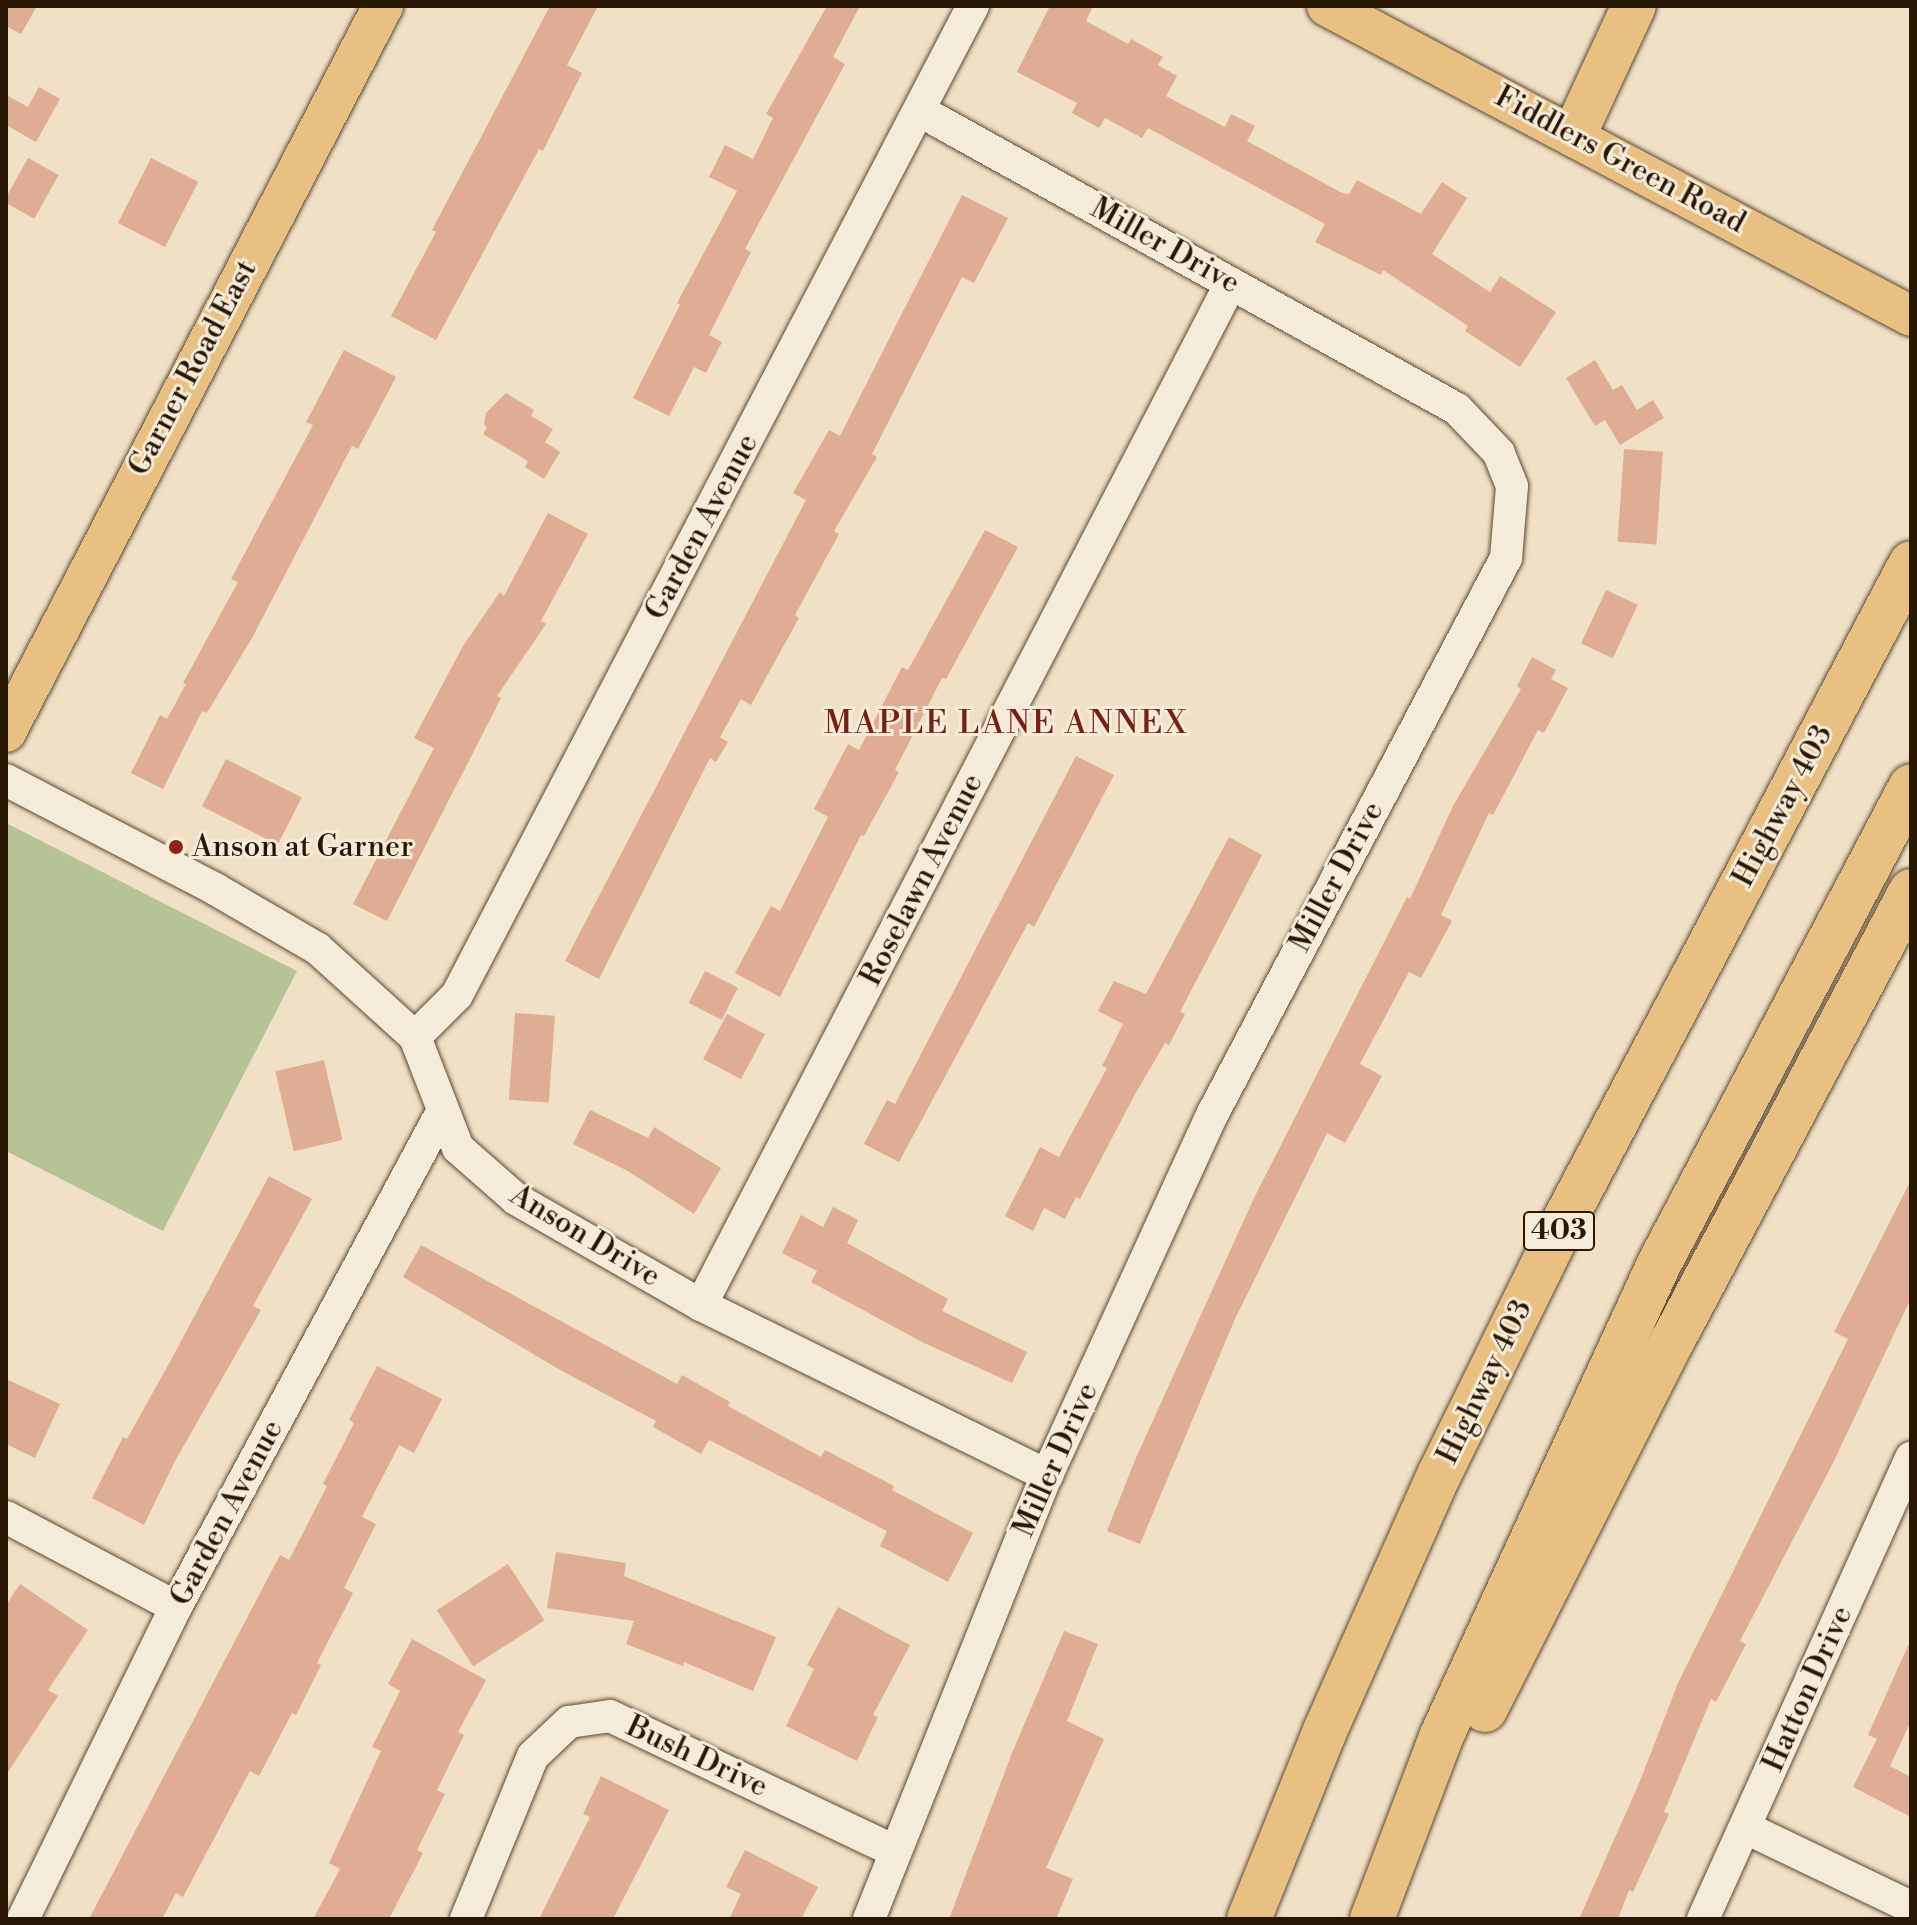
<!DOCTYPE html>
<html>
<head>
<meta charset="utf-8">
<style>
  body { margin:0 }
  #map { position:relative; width:1917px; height:1925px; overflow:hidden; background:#f0e0c5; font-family:"Libre Bodoni",serif }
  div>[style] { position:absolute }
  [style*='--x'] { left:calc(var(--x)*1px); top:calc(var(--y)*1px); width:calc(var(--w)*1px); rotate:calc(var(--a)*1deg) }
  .green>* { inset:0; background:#b6c397 }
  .building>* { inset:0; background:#dfad93; transform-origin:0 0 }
  .roads { filter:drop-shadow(0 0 2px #5a4a34) drop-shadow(0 0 2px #5a4a34) }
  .minor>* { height:32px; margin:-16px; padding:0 16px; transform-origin:16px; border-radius:16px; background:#f5ebd9 }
  .major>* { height:40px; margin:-20px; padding:0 20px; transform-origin:20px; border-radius:20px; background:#e8c082 }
  .highway>* { height:44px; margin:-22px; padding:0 22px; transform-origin:22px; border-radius:22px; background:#e8c082 }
  .dots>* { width:22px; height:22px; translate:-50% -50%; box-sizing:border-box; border:4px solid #f5ebd9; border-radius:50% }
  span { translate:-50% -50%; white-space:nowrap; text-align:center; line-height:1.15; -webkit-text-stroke:6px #f5ebd9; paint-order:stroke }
  .shield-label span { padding:2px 6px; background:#f5ebd9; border:2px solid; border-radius:6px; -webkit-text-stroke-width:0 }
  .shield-label { font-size:28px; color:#281803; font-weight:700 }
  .street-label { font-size:30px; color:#281803 }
  .poi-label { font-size:30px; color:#281803 }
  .left { translate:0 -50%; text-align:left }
  .neighbourhood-label { font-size:32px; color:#7a1f14; letter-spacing:2px }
  .frame { position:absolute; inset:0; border:8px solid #281803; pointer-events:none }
</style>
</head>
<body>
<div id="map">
  <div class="green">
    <div style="clip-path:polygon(6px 823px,297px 971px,163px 1231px,6px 1151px)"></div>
  </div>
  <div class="building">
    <div style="clip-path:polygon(6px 6px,37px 6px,21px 34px,6px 26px)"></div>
    <div style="clip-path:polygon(550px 6px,598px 6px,567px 65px,582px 73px,543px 151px,539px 149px,436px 340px,391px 316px,436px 232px,432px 230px)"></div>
    <div style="clip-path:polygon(827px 6px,860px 6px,833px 57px,845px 64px,745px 249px,751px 252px,709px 335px,722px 342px,706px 373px,694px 367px,669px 416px,633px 398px,680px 305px,677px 303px,737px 191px,709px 177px,725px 145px,753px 159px,773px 118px,766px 114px)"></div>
    <div style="clip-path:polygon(1050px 6px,1093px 6px,1086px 21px,1128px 44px,1131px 39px,1163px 57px,1158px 65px,1177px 76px,1166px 96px,1225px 127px,1231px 114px,1255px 126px,1247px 141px,1342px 193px,1349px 194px,1357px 180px,1421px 214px,1442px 182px,1467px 198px,1432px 254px,1490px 292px,1500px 276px,1556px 312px,1520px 367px,1465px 331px,1468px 326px,1383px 270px,1381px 275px,1315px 242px,1325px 224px,1148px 128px,1142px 138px,1105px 118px,1099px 128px,1072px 113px,1077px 103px,1017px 72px)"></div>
    <div style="clip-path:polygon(39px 87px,60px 99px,36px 142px,6px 125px,6px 95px,28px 107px)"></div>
    <div style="left:28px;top:158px;width:35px;height:50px;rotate:29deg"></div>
    <div style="left:151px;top:158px;width:53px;height:73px;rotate:27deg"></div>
    <div style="clip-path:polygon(962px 195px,1008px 218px,974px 283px,962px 277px,872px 454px,877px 457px,834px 531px,839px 534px,795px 615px,799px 618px,751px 705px,741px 699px,720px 737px,728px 742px,716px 762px,710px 758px,599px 979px,565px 961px,806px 500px,793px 493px,829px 430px,840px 436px)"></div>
    <div style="clip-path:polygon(344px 350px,396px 377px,358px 449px,352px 446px,252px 638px,207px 713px,202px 711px,163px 789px,131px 773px,160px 715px,167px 719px,186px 684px,183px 683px,238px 582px,231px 579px,313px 425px,306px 422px)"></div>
    <div style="clip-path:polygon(1595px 360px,1613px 390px,1622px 385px,1637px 410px,1653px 400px,1664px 418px,1620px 445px,1605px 420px,1595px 426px,1566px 378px)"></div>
    <div style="clip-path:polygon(506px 393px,534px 410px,531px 416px,553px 429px,545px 442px,560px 452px,544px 479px,525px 467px,528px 461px,483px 434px,487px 428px,484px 424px,486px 413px)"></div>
    <div style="left:1624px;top:449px;width:39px;height:93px;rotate:4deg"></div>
    <div style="clip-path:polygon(548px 513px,588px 534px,541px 621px,546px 624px,497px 696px,501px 698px,387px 921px,353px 904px,434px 748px,414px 738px,463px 646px,500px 592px,504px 596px)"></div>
    <div style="clip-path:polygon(985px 530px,1018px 547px,946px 679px,942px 678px,895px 770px,899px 772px,864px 836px,861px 835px,780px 997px,735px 973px,771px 906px,780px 911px,828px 817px,814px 809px,848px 744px,859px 750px,902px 667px,908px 670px)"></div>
    <div style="left:1606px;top:590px;width:35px;height:59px;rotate:25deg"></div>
    <div style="clip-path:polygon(1532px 657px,1556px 670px,1551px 679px,1568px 688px,1544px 733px,1538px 730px,1493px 815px,1489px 813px,1441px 915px,1452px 921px,1421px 978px,1409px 972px,1360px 1064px,1382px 1076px,1345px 1143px,1327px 1133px,1235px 1319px,1140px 1544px,1107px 1531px,1135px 1460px,1254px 1198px,1407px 897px,1410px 899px,1453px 806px,1521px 689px,1517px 686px)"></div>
    <div style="clip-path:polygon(1076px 756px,1114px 775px,1034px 927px,1028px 923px,899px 1162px,864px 1144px,887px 1100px,895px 1104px)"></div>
    <div style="left:226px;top:759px;width:85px;height:53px;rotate:27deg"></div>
    <div style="clip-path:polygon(1229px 837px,1262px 855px,1180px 1012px,1185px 1014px,1169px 1045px,1165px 1043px,1134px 1096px,1080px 1199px,1076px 1197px,1065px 1219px,1044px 1208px,1033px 1231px,1005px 1216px,1040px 1147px,1059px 1157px,1107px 1068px,1102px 1066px,1123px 1024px,1098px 1011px,1114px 981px,1146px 994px)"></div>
    <div style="left:705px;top:971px;width:37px;height:36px;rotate:27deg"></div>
    <div style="left:515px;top:1013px;width:40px;height:87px;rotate:4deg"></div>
    <div style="left:727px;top:1014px;width:43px;height:51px;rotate:28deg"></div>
    <div style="left:324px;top:1060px;width:82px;height:50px;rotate:77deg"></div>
    <div style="clip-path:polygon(590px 1110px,648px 1138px,654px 1127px,721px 1168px,694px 1214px,628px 1171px,573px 1144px)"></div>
    <div style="clip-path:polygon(269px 1176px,312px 1199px,253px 1306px,261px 1310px,174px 1463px,144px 1525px,92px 1498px,123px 1437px,127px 1439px,171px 1360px)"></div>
    <div style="clip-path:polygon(1911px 1180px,1911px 1298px,1833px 1463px,1740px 1641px,1746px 1644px,1716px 1702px,1711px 1699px,1664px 1812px,1669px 1814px,1633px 1892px,1629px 1890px,1618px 1919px,1579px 1919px,1640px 1781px,1678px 1683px,1848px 1339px,1834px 1332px)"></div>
    <div style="clip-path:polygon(833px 1207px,858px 1220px,847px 1243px,948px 1299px,942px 1311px,1027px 1352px,1012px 1383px,924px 1343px,811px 1282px,817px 1271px,782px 1253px,801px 1215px,823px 1227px)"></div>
    <div style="clip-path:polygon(421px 1245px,677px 1384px,682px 1375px,730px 1402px,728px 1406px,821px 1457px,825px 1450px,894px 1486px,892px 1490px,973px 1533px,948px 1582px,880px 1546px,887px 1531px,709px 1440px,701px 1454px,653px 1427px,656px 1421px,562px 1371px,403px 1277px)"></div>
    <div style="clip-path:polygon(377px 1366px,442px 1399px,414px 1453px,399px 1445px,362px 1517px,376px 1524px,344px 1588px,353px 1593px,317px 1663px,321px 1665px,296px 1715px,292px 1713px,259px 1776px,250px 1771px,183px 1897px,176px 1893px,162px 1919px,89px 1919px,280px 1555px,289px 1560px,327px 1486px,323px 1484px,354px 1423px,349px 1420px)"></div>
    <div style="clip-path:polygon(6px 1379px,60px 1404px,35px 1458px,6px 1444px)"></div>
    <div style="clip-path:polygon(556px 1552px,626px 1563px,624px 1576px,776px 1637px,753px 1691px,684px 1662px,683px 1666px,626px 1644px,634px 1621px,547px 1608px)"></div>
    <div style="left:508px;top:1564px;width:67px;height:85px;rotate:57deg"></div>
    <div style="clip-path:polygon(20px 1584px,88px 1630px,48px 1690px,58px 1696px,6px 1775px,6px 1605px)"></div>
    <div style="clip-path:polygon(838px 1607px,910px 1645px,873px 1715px,878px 1717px,857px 1761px,786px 1726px,814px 1669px,807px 1665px)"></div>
    <div style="clip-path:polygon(1064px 1631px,1098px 1644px,1067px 1721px,1104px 1739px,1046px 1868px,1073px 1879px,1056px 1919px,949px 1919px,1012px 1753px)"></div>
    <div style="clip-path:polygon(412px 1639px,486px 1680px,458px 1732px,464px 1735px,437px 1790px,445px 1794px,417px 1850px,423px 1853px,389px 1919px,313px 1919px,340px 1869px,329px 1863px,381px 1751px,372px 1747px,400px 1691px,388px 1684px)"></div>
    <div style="clip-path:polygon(1911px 1639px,1911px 1721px,1890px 1766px,1911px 1777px,1911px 1817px,1853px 1787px,1877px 1739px,1868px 1735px)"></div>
    <div style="clip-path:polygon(601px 1776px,669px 1810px,613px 1919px,539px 1919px,590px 1817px,583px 1814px)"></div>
    <div style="clip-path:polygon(745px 1850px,818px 1887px,801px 1919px,729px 1919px,741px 1894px,726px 1887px)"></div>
  </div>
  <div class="roads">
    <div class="minor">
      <div style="--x:6;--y:780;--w:236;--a:27.5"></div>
      <div style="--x:215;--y:889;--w:119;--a:30.2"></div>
      <div style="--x:318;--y:949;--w:131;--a:42.2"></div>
      <div style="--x:415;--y:1037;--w:119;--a:68.8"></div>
      <div style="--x:458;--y:1148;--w:77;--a:41.3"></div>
      <div style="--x:516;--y:1199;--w:213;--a:29.8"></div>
      <div style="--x:701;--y:1305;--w:386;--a:26.2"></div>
      <div style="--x:415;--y:1037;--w:59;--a:-45"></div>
      <div style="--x:457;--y:995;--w:1116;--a:-62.45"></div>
      <div style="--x:701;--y:1305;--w:1151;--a:-62.59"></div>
      <div style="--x:6;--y:1517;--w:192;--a:27.9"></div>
      <div style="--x:1746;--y:1828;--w:183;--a:25.6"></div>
      <div style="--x:23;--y:1919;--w:347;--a:-63.9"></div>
      <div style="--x:176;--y:1607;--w:562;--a:-61.75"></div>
      <div style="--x:466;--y:1919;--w:176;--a:-67.7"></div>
      <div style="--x:533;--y:1756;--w:50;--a:-43.4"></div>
      <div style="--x:569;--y:1722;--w:41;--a:-8.3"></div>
      <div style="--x:610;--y:1716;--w:314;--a:25.4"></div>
      <div style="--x:869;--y:1919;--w:478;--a:-68.2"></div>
      <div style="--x:1047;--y:1475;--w:398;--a:-65.4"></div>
      <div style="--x:1213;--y:1113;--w:628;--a:-62.17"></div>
      <div style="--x:1506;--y:558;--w:72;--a:-85.2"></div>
      <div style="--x:1512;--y:486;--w:35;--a:-112"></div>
      <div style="--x:1499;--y:453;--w:61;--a:-133.7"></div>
      <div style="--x:1457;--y:409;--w:614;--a:-150.97"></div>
      <div style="--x:1703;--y:1919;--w:506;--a:-65.72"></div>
    </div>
    <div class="major">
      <div style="--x:1327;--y:6;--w:661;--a:27.96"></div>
      <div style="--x:6;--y:732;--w:818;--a:-62.56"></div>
    </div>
    <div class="highway">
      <div style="--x:1574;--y:135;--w:142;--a:-65.1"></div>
      <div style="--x:1485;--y:1710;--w:417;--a:-63.1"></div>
      <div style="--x:1674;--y:1338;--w:506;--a:-62.07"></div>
      <div style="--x:1249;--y:1919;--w:201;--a:-68"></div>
      <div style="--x:1324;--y:1733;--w:285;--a:-66"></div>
      <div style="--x:1440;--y:1473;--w:276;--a:-63.8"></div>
      <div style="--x:1562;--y:1225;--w:748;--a:-62.2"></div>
      <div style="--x:1372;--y:1919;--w:197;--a:-69.2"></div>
      <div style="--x:1442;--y:1735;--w:519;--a:-65.26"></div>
      <div style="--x:1659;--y:1264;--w:540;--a:-62.2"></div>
    </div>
  </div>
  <div class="dots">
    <div style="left:176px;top:847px;background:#8f2418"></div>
  </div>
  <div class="shield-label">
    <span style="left:1559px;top:1231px">403</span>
  </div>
  <div class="street-label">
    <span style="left:1620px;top:160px;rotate:28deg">Fiddlers Green Road</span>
    <span style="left:1165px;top:246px;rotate:29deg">Miller Drive</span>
    <span style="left:193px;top:368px;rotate:-62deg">Garner Road East</span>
    <span style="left:702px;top:527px;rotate:-62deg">Garden Avenue</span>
    <span style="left:1783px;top:806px;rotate:-62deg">Highway 403</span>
    <span style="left:1337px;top:877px;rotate:-62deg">Miller Drive</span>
    <span style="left:922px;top:880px;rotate:-63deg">Roselawn Avenue</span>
    <span style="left:585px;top:1236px;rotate:31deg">Anson Drive</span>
    <span style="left:1485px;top:1382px;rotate:-64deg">Highway 403</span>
    <span style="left:1056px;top:1460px;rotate:-66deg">Miller Drive</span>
    <span style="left:227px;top:1513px;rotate:-62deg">Garden Avenue</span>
    <span style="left:1808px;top:1689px;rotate:-66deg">Hatton Drive</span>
    <span style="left:697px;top:1757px;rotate:25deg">Bush Drive</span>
  </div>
  <div class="poi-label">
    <span class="left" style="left:192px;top:847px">Anson at Garner</span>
  </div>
  <div class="neighbourhood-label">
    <span style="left:1006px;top:723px">MAPLE LANE ANNEX</span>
  </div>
  <div class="frame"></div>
</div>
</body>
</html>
